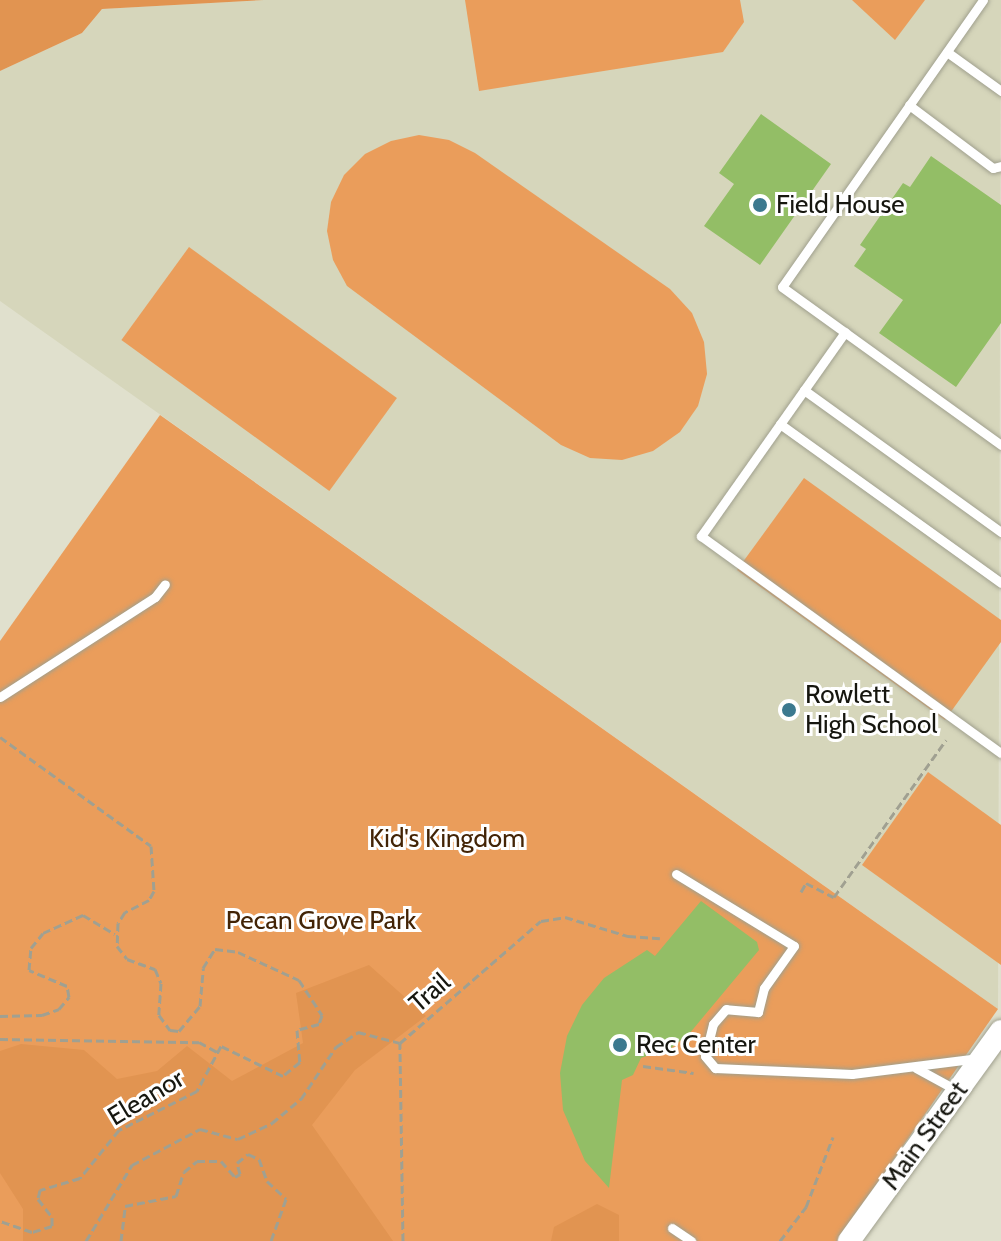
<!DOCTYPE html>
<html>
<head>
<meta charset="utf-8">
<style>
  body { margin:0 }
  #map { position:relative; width:1001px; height:1241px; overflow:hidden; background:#e0e0cd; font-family:Cabin,sans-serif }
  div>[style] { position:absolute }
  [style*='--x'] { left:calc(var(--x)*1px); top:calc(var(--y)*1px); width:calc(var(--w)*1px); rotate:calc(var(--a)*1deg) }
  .built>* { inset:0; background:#d6d6bb }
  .green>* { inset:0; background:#ea9d5b; transform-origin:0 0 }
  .forest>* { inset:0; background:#e19451 }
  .building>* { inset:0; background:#93be66 }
  .path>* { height:3px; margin-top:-1.5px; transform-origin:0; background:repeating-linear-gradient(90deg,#a0a091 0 8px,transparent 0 12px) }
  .roads { filter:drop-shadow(0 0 2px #a0a08e) drop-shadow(0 0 2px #a0a08e) }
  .service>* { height:9px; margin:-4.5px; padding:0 4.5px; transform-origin:4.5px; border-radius:4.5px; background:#fff }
  .tertiary>* { height:22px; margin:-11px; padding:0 11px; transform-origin:11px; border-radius:11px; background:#fff }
  .dots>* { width:22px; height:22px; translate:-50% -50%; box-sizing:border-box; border:4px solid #fff; border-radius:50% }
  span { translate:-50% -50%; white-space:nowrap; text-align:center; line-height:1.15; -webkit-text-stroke:6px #fff; paint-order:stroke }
  .poi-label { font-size:26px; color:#16160f }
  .left { translate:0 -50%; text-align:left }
  .park-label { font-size:26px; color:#432406 }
  .street-label { font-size:26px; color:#16160f }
</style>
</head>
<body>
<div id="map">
  <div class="built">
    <div style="clip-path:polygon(264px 0,1001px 0,998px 1009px,0 301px,0 71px,82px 33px,102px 9px)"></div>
  </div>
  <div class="green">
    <div style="clip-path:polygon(465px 0,740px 0,744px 22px,723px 52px,479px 91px)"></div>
    <div style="clip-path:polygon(852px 0,925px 0,895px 40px)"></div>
    <div style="clip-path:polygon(419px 135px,449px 140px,475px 153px,670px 289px,692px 313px,704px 342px,707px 374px,698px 406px,680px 432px,653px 451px,622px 460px,590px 458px,561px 445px,347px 286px,333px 260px,327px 231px,331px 202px,344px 175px,365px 154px,391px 141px)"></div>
    <div style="left:189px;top:247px;width:257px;height:115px;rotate:36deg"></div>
    <div style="clip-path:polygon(160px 415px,998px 1009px,837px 1241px,0 1241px,0 641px)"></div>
    <div style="clip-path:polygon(804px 478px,1001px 620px,1001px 642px,945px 720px,737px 570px)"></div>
    <div style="clip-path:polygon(928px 772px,1001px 825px,1001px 965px,862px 865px)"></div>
  </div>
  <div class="forest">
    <div style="clip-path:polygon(0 0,264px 0,102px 9px,82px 33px,0 71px)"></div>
    <div style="clip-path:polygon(369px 965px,426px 1016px,355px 1070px,312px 1125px,393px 1241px,23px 1241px,23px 1209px,0 1173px,0 1051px,21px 1044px,84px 1050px,117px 1079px,157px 1071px,187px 1046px,232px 1081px,303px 1043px,296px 993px)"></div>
    <div style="clip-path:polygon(597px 1204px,619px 1215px,619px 1241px,551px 1241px,554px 1227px)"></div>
  </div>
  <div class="building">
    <div style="clip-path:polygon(761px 114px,831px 164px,760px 265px,704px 226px,734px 184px,719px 173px)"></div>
    <div style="clip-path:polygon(931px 156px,1001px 205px,1001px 323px,956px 387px,879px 333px,903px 300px,854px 266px,866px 249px,860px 245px,903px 183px,910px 187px)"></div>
    <div style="clip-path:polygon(701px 901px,757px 942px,759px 950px,689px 1034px,671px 1048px,641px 1058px,633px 1075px,622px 1080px,609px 1188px,585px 1161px,563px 1110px,560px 1073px,567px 1036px,582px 1005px,604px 978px,647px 950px,655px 956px)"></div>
  </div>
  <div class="path">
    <div style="--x:0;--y:737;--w:186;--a:35.8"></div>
    <div style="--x:151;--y:846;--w:45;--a:86.2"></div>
    <div style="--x:154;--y:891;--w:10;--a:119"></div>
    <div style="--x:149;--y:900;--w:27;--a:153"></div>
    <div style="--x:125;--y:912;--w:13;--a:122"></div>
    <div style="--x:118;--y:923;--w:23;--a:92"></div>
    <div style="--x:117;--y:946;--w:16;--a:52"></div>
    <div style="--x:127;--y:959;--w:30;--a:20"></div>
    <div style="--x:155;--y:969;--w:15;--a:67"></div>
    <div style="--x:161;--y:983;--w:32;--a:94"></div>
    <div style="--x:159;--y:1015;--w:19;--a:54"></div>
    <div style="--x:170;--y:1030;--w:9;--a:6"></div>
    <div style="--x:179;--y:1031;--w:33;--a:-50"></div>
    <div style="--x:200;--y:1006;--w:38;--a:-85"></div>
    <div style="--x:203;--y:968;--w:22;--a:-58"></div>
    <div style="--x:215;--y:949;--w:23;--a:7"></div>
    <div style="--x:238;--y:952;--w:67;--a:24.7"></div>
    <div style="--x:299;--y:980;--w:42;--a:56.7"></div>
    <div style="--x:322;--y:1015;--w:9;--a:108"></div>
    <div style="--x:319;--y:1024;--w:23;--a:165"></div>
    <div style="--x:297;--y:1030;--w:32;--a:85"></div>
    <div style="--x:300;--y:1062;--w:22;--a:141"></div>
    <div style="--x:283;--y:1076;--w:69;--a:-154.2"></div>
    <div style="--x:221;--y:1046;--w:51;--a:118.1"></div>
    <div style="--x:197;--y:1091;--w:87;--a:153.4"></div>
    <div style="--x:119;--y:1130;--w:62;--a:129.1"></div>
    <div style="--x:80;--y:1178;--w:42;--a:163.3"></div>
    <div style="--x:40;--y:1190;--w:9;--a:103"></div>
    <div style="--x:38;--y:1199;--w:23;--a:52"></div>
    <div style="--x:52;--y:1217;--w:9;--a:90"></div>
    <div style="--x:52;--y:1226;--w:21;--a:163"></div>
    <div style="--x:32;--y:1232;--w:34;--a:-161"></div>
    <div style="--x:801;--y:892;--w:10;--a:-61"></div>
    <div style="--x:806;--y:883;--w:31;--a:27"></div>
    <div style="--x:834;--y:897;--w:193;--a:-54.5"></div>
    <div style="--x:0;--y:1016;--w:42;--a:-1.4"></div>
    <div style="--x:42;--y:1015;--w:18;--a:-19"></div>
    <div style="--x:59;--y:1009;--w:16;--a:-50"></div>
    <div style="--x:69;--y:997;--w:11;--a:-100"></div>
    <div style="--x:67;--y:986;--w:41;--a:-157.2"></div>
    <div style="--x:29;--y:970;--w:22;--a:-85"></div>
    <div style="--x:31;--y:948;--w:19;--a:-51"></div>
    <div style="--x:43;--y:933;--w:44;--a:-24.2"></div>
    <div style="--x:83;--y:915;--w:37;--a:31"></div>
    <div style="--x:0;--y:1039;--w:199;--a:0.9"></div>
    <div style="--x:199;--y:1042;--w:21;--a:29"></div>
    <div style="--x:643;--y:1066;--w:51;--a:7.8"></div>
    <div style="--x:86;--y:1241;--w:89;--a:-58.8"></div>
    <div style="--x:132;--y:1165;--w:77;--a:-27.9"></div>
    <div style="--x:200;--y:1129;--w:39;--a:15"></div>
    <div style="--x:238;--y:1139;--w:38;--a:-25"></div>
    <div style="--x:272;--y:1123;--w:38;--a:-40"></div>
    <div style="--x:301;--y:1099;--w:63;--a:-56.1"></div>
    <div style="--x:336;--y:1047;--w:27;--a:-34"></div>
    <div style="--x:358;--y:1032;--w:43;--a:14.7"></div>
    <div style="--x:121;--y:1241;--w:35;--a:-83"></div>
    <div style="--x:125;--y:1206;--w:52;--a:-11.1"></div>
    <div style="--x:176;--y:1196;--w:25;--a:-72"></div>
    <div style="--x:184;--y:1172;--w:17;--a:-40"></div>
    <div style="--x:197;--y:1161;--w:24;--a:0"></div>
    <div style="--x:221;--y:1161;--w:21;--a:49"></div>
    <div style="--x:235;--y:1177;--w:6;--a:-31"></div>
    <div style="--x:240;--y:1174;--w:11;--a:-105"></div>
    <div style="--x:237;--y:1163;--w:14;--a:-39"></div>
    <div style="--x:248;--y:1154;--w:12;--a:24"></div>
    <div style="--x:259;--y:1159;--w:23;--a:70"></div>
    <div style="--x:267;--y:1181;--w:26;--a:43"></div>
    <div style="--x:286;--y:1199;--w:45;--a:109.7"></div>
    <div style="--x:403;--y:1241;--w:198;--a:-90.9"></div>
    <div style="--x:400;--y:1043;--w:186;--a:-40.9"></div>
    <div style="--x:541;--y:921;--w:24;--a:-9"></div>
    <div style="--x:565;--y:917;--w:66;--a:16.8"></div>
    <div style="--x:628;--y:936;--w:32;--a:4"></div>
    <div style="--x:780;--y:1241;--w:43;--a:-52.6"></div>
    <div style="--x:806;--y:1207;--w:75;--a:-68.9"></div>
  </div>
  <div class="roads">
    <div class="service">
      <div style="--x:983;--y:0;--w:350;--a:125"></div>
      <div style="--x:782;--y:287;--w:270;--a:35.8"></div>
      <div style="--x:947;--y:52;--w:67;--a:35.8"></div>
      <div style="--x:909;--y:105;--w:105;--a:36.9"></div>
      <div style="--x:993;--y:168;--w:8;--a:-14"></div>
      <div style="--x:845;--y:332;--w:250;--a:125.2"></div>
      <div style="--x:701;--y:536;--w:370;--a:35.9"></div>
      <div style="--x:804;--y:390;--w:243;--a:35.8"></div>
      <div style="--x:780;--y:424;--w:272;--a:35.7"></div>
      <div style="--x:0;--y:697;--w:184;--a:-32.8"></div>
      <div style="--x:155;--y:597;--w:16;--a:-52"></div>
      <div style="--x:676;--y:874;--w:138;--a:31.4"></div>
      <div style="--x:794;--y:946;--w:52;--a:125.5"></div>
      <div style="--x:764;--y:988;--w:25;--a:104"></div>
      <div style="--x:758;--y:1012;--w:32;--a:-175"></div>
      <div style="--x:726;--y:1009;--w:20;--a:131"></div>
      <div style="--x:713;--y:1024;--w:33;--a:104"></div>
      <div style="--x:705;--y:1056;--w:16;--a:50"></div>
      <div style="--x:715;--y:1068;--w:137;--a:2.5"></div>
      <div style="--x:852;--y:1074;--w:128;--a:-7.2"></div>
      <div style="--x:916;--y:1068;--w:48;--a:28.7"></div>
      <div style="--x:672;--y:1228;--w:23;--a:34"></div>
    </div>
    <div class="tertiary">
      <div style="--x:849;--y:1241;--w:259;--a:-54.1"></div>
    </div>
  </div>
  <div class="dots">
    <div style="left:760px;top:205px;background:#3c798f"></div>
    <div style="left:789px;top:710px;background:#3c798f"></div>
    <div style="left:620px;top:1045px;background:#3c798f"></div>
  </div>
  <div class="poi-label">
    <span class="left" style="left:776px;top:205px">Field House</span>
    <span class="left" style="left:805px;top:710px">Rowlett<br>High School</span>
    <span class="left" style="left:636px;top:1045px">Rec Center</span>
  </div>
  <div class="park-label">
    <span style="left:447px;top:839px">Kid's Kingdom</span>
    <span style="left:321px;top:921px">Pecan Grove Park</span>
  </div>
  <div class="street-label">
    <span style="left:430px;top:993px;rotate:-41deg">Trail</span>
    <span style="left:146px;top:1098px;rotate:-31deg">Eleanor</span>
    <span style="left:925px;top:1136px;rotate:-54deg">Main Street</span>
  </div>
</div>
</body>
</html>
